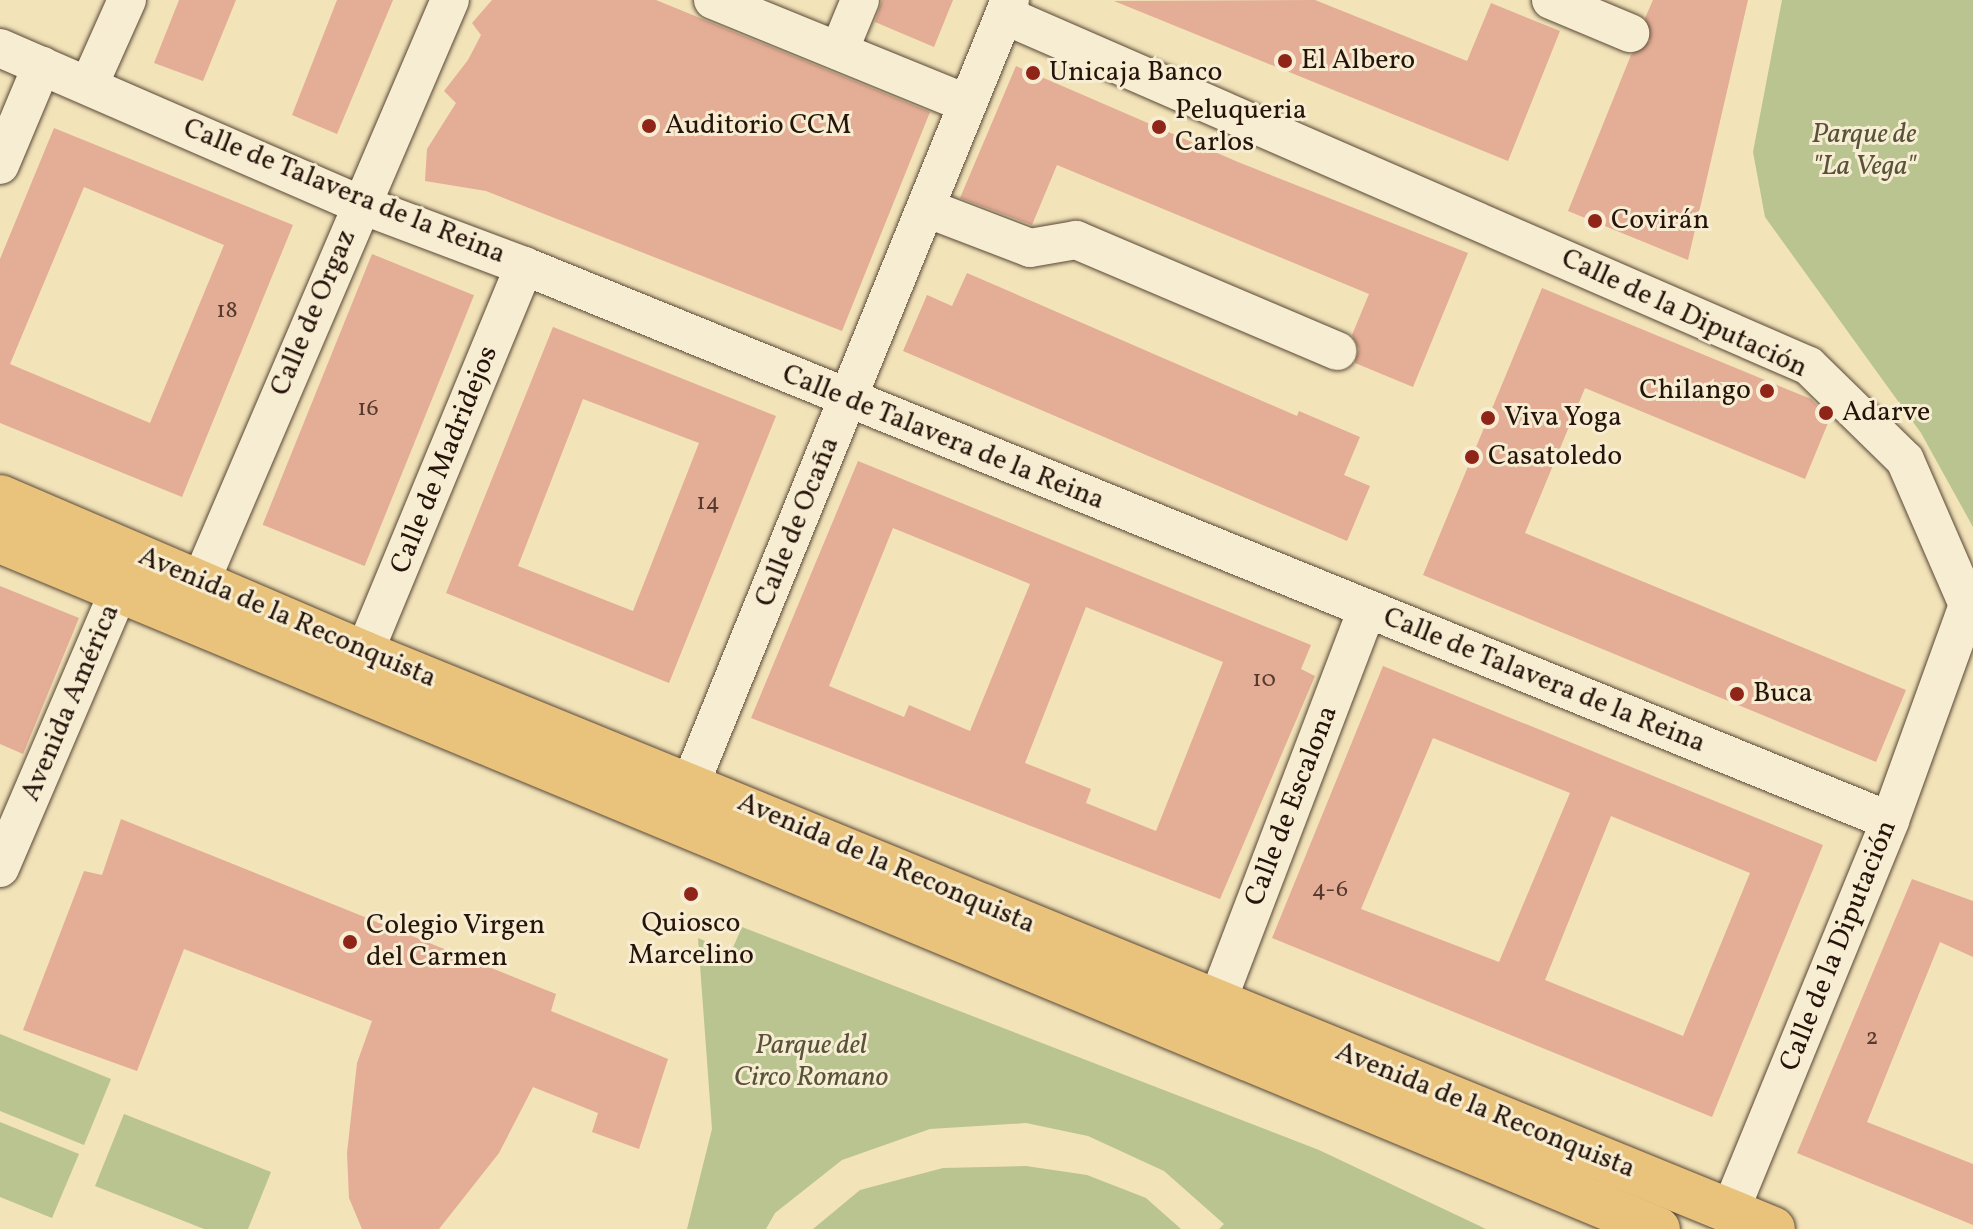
<!DOCTYPE html>
<html>
<head>
<meta charset="utf-8">
<style>
  body { margin:0 }
  #map { position:relative; width:1973px; height:1229px; overflow:hidden; background:#f2e3b9; font-family:Vollkorn,serif }
  div>[style] { position:absolute }
  [style*='--x'] { left:calc(var(--x)*1px); top:calc(var(--y)*1px); width:calc(var(--w)*1px); rotate:calc(var(--a)*1deg) }
  .green>* { inset:0; background:#b9c490 }
  .building>* { inset:0; background:#e4ad96; transform-origin:0 0 }
  .roads { filter:drop-shadow(0 0 2px #594836) drop-shadow(0 0 2px #594836) }
  .minor>* { height:38px; margin:-19px; padding:0 19px; transform-origin:19px; border-radius:19px; background:#f7edd2 }
  .major>* { height:44px; margin:-22px; padding:0 22px; transform-origin:22px; border-radius:22px; background:#e9c27c }
  .dots>* { width:22px; height:22px; translate:-50% -50%; box-sizing:border-box; border:4px solid #f7edd2; border-radius:50% }
  span { translate:-50% -50%; white-space:nowrap; text-align:center; line-height:1.15; -webkit-text-stroke:6px #f7edd2; paint-order:stroke }
  .number-label { font-size:24px; color:#563a2e }
  .number-label span { -webkit-text-stroke-width:0 }
  .poi-label { font-size:28px; color:#26140b }
  .left { translate:0 -50%; text-align:left }
  .right { translate:-100% -50%; text-align:right }
  .park-label { font-size:28px; color:#59523a; font-style:italic }
  .street-label { font-size:28px; color:#26140b }
</style>
</head>
<body>
<div id="map">
  <div class="green">
    <div style="clip-path:polygon(1782px 0,1973px 0,1973px 527px,1921px 433px,1765px 217px,1753px 152px)"></div>
    <div style="clip-path:polygon(742px 927px,1319px 1150px,1486px 1229px,1219px 1229px,1224px 1224px,1164px 1171px,1088px 1136px,1026px 1123px,930px 1129px,842px 1160px,775px 1213px,766px 1229px,687px 1229px,712px 1129px,698px 938px,731px 952px)"></div>
    <div style="clip-path:polygon(0 1034px,111px 1079px,84px 1145px,0 1111px)"></div>
    <div style="clip-path:polygon(124px 1114px,271px 1172px,248px 1229px,204px 1229px,95px 1186px)"></div>
    <div style="clip-path:polygon(0 1122px,79px 1154px,52px 1218px,0 1197px)"></div>
    <div style="clip-path:polygon(1026px 1166px,1087px 1175px,1146px 1198px,1181px 1229px,813px 1229px,860px 1190px,943px 1168px)"></div>
  </div>
  <div class="building">
    <div style="clip-path:polygon(179px 0,236px 0,203px 81px,154px 63px)"></div>
    <div style="clip-path:polygon(337px 0,393px 0,337px 134px,292px 115px)"></div>
    <div style="clip-path:polygon(492px 0,656px 0,930px 112px,842px 331px,486px 191px,425px 181px,427px 149px,456px 103px,444px 91px,468px 60px,481px 35px,472px 23px)"></div>
    <div style="clip-path:polygon(882px 0,953px 0,934px 47px,875px 22px)"></div>
    <div style="clip-path:polygon(1315px 0,1467px 61px,1491px 3px,1560px 31px,1508px 161px,1114px 1px)"></div>
    <div style="clip-path:polygon(1653px 0,1748px 0,1688px 260px,1568px 211px,1631px 55px,1650px 41px,1645px 18px)"></div>
    <div style="clip-path:polygon(1016px 66px,1238px 162px,1468px 253px,1413px 387px,1355px 363px,1359px 349px,1352px 335px,1369px 294px,1057px 165px,1032px 225px,960px 198px)"></div>
    <div style="clip-path:polygon(evenodd,54px 128px,293px 225px,182px 497px,0 423px,0 259px,54px 128px,84px 187px,224px 245px,150px 423px,10px 364px,84px 187px)"></div>
    <div style="left:372px;top:254px;width:110px;height:292px;rotate:22deg"></div>
    <div style="clip-path:polygon(967px 273px,1297px 416px,1299px 411px,1360px 437px,1344px 475px,1370px 486px,1347px 541px,903px 351px,927px 295px,952px 306px)"></div>
    <div style="clip-path:polygon(1542px 288px,1811px 399px,1830px 418px,1805px 479px,1585px 388px,1525px 533px,1906px 690px,1876px 762px,1423px 575px)"></div>
    <div style="clip-path:polygon(evenodd,553px 327px,776px 416px,669px 683px,446px 593px,553px 327px,583px 399px,699px 443px,633px 611px,518px 566px,583px 399px)"></div>
    <div style="clip-path:polygon(evenodd,858px 461px,1311px 645px,1301px 669px,1315px 676px,1220px 899px,751px 718px,858px 461px,893px 528px,1030px 584px,970px 731px,909px 705px,904px 717px,829px 686px,893px 528px,858px 461px,1086px 607px,1223px 662px,1156px 831px,1086px 803px,1091px 789px,1025px 763px,1086px 607px)"></div>
    <div style="clip-path:polygon(0 586px,79px 618px,23px 754px,0 744px)"></div>
    <div style="clip-path:polygon(evenodd,1383px 666px,1823px 845px,1712px 1117px,1272px 938px,1383px 666px,1433px 738px,1570px 793px,1499px 962px,1361px 909px,1433px 738px,1383px 666px,1611px 816px,1750px 873px,1683px 1036px,1545px 980px,1611px 816px)"></div>
    <div style="clip-path:polygon(121px 819px,556px 994px,551px 1011px,668px 1059px,639px 1149px,592px 1132px,598px 1113px,533px 1087px,499px 1153px,439px 1229px,362px 1229px,349px 1198px,347px 1153px,357px 1063px,372px 1021px,184px 949px,137px 1071px,23px 1030px,84px 871px,102px 875px)"></div>
    <div style="clip-path:polygon(1912px 879px,1973px 901px,1973px 957px,1940px 942px,1867px 1122px,1973px 1164px,1973px 1225px,1797px 1153px)"></div>
  </div>
  <div class="roads">
    <div class="minor">
      <div style="--x:713;--y:0;--w:275;--a:22.2"></div>
      <div style="--x:1551;--y:0;--w:86;--a:22.7"></div>
      <div style="--x:1004;--y:15;--w:878;--a:23.56"></div>
      <div style="--x:1809;--y:366;--w:134;--a:44.4"></div>
      <div style="--x:1905;--y:460;--w:158;--a:66.5"></div>
      <div style="--x:1968;--y:605;--w:230;--a:109.9"></div>
      <div style="--x:1890;--y:821;--w:422;--a:112.3"></div>
      <div style="--x:0;--y:48;--w:391;--a:23.5"></div>
      <div style="--x:359;--y:204;--w:176;--a:20.6"></div>
      <div style="--x:524;--y:266;--w:1474;--a:22.11"></div>
      <div style="--x:839;--y:51;--w:55;--a:-67.6"></div>
      <div style="--x:89;--y:85;--w:93;--a:-65.9"></div>
      <div style="--x:0;--y:165;--w:108;--a:-67.2"></div>
      <div style="--x:926;--y:208;--w:111;--a:21"></div>
      <div style="--x:1030;--y:248;--w:47;--a:-9.9"></div>
      <div style="--x:1076;--y:240;--w:284;--a:23"></div>
      <div style="--x:200;--y:583;--w:634;--a:-66.79"></div>
      <div style="--x:364;--y:653;--w:419;--a:-67.5"></div>
      <div style="--x:679;--y:812;--w:877;--a:-67.82"></div>
      <div style="--x:0;--y:868;--w:299;--a:-66.8"></div>
      <div style="--x:118;--y:593;--w:30;--a:-20"></div>
      <div style="--x:1217;--y:1002;--w:421;--a:-69.1"></div>
    </div>
    <div class="major">
      <div style="--x:0;--y:497;--w:396;--a:23.2"></div>
      <div style="--x:364;--y:653;--w:1522;--a:22.23"></div>
      <div style="--x:0;--y:541;--w:1795;--a:22.54"></div>
    </div>
  </div>
  <div class="dots">
    <div style="left:1285px;top:61px;background:#8f2418"></div>
    <div style="left:1033px;top:73px;background:#8f2418"></div>
    <div style="left:649px;top:126px;background:#8f2418"></div>
    <div style="left:1159px;top:127px;background:#8f2418"></div>
    <div style="left:1595px;top:221px;background:#8f2418"></div>
    <div style="left:1767px;top:391px;background:#8f2418"></div>
    <div style="left:1826px;top:413px;background:#8f2418"></div>
    <div style="left:1488px;top:418px;background:#8f2418"></div>
    <div style="left:1472px;top:457px;background:#8f2418"></div>
    <div style="left:1737px;top:694px;background:#8f2418"></div>
    <div style="left:691px;top:894px;background:#8f2418"></div>
    <div style="left:350px;top:942px;background:#8f2418"></div>
  </div>
  <div class="number-label">
    <span style="left:227px;top:312px">18</span>
    <span style="left:368px;top:410px">16</span>
    <span style="left:708px;top:504px">14</span>
    <span style="left:1264px;top:681px">10</span>
    <span style="left:1330px;top:891px">4-6</span>
    <span style="left:1872px;top:1039px">2</span>
  </div>
  <div class="poi-label">
    <span class="left" style="left:1301px;top:61px">El Albero</span>
    <span class="left" style="left:1049px;top:73px">Unicaja Banco</span>
    <span class="left" style="left:1175px;top:127px">Peluqueria<br>Carlos</span>
    <span class="left" style="left:665px;top:126px">Auditorio CCM</span>
    <span class="left" style="left:1611px;top:221px">Covirán</span>
    <span class="right" style="left:1751px;top:391px">Chilango</span>
    <span class="left" style="left:1842px;top:413px">Adarve</span>
    <span class="left" style="left:1504px;top:418px">Viva Yoga</span>
    <span class="left" style="left:1488px;top:457px">Casatoledo</span>
    <span class="left" style="left:1753px;top:694px">Buca</span>
    <span style="left:691px;top:940px">Quiosco<br>Marcelino</span>
    <span class="left" style="left:366px;top:942px">Colegio Virgen<br>del Carmen</span>
  </div>
  <div class="park-label">
    <span style="left:1864px;top:151px">Parque de<br>"La Vega"</span>
    <span style="left:811px;top:1062px">Parque del<br>Circo Romano</span>
  </div>
  <div class="street-label">
    <span style="left:344px;top:192px;rotate:22deg">Calle de Talavera de la Reina</span>
    <span style="left:314px;top:313px;rotate:-67deg">Calle de Orgaz</span>
    <span style="left:1684px;top:314px;rotate:25deg">Calle de la Diputación</span>
    <span style="left:943px;top:438px;rotate:22deg">Calle de Talavera de la Reina</span>
    <span style="left:445px;top:460px;rotate:-68deg">Calle de Madridejos</span>
    <span style="left:798px;top:522px;rotate:-68deg">Calle de Ocaña</span>
    <span style="left:287px;top:618px;rotate:23deg">Avenida de la Reconquista</span>
    <span style="left:1544px;top:681px;rotate:22deg">Calle de Talavera de la Reina</span>
    <span style="left:71px;top:703px;rotate:-67deg">Avenida América</span>
    <span style="left:1292px;top:806px;rotate:-69deg">Calle de Escalona</span>
    <span style="left:886px;top:864px;rotate:23deg">Avenida de la Reconquista</span>
    <span style="left:1839px;top:946px;rotate:-68deg">Calle de la Diputación</span>
    <span style="left:1485px;top:1111px;rotate:22deg">Avenida de la Reconquista</span>
  </div>
</div>
</body>
</html>
